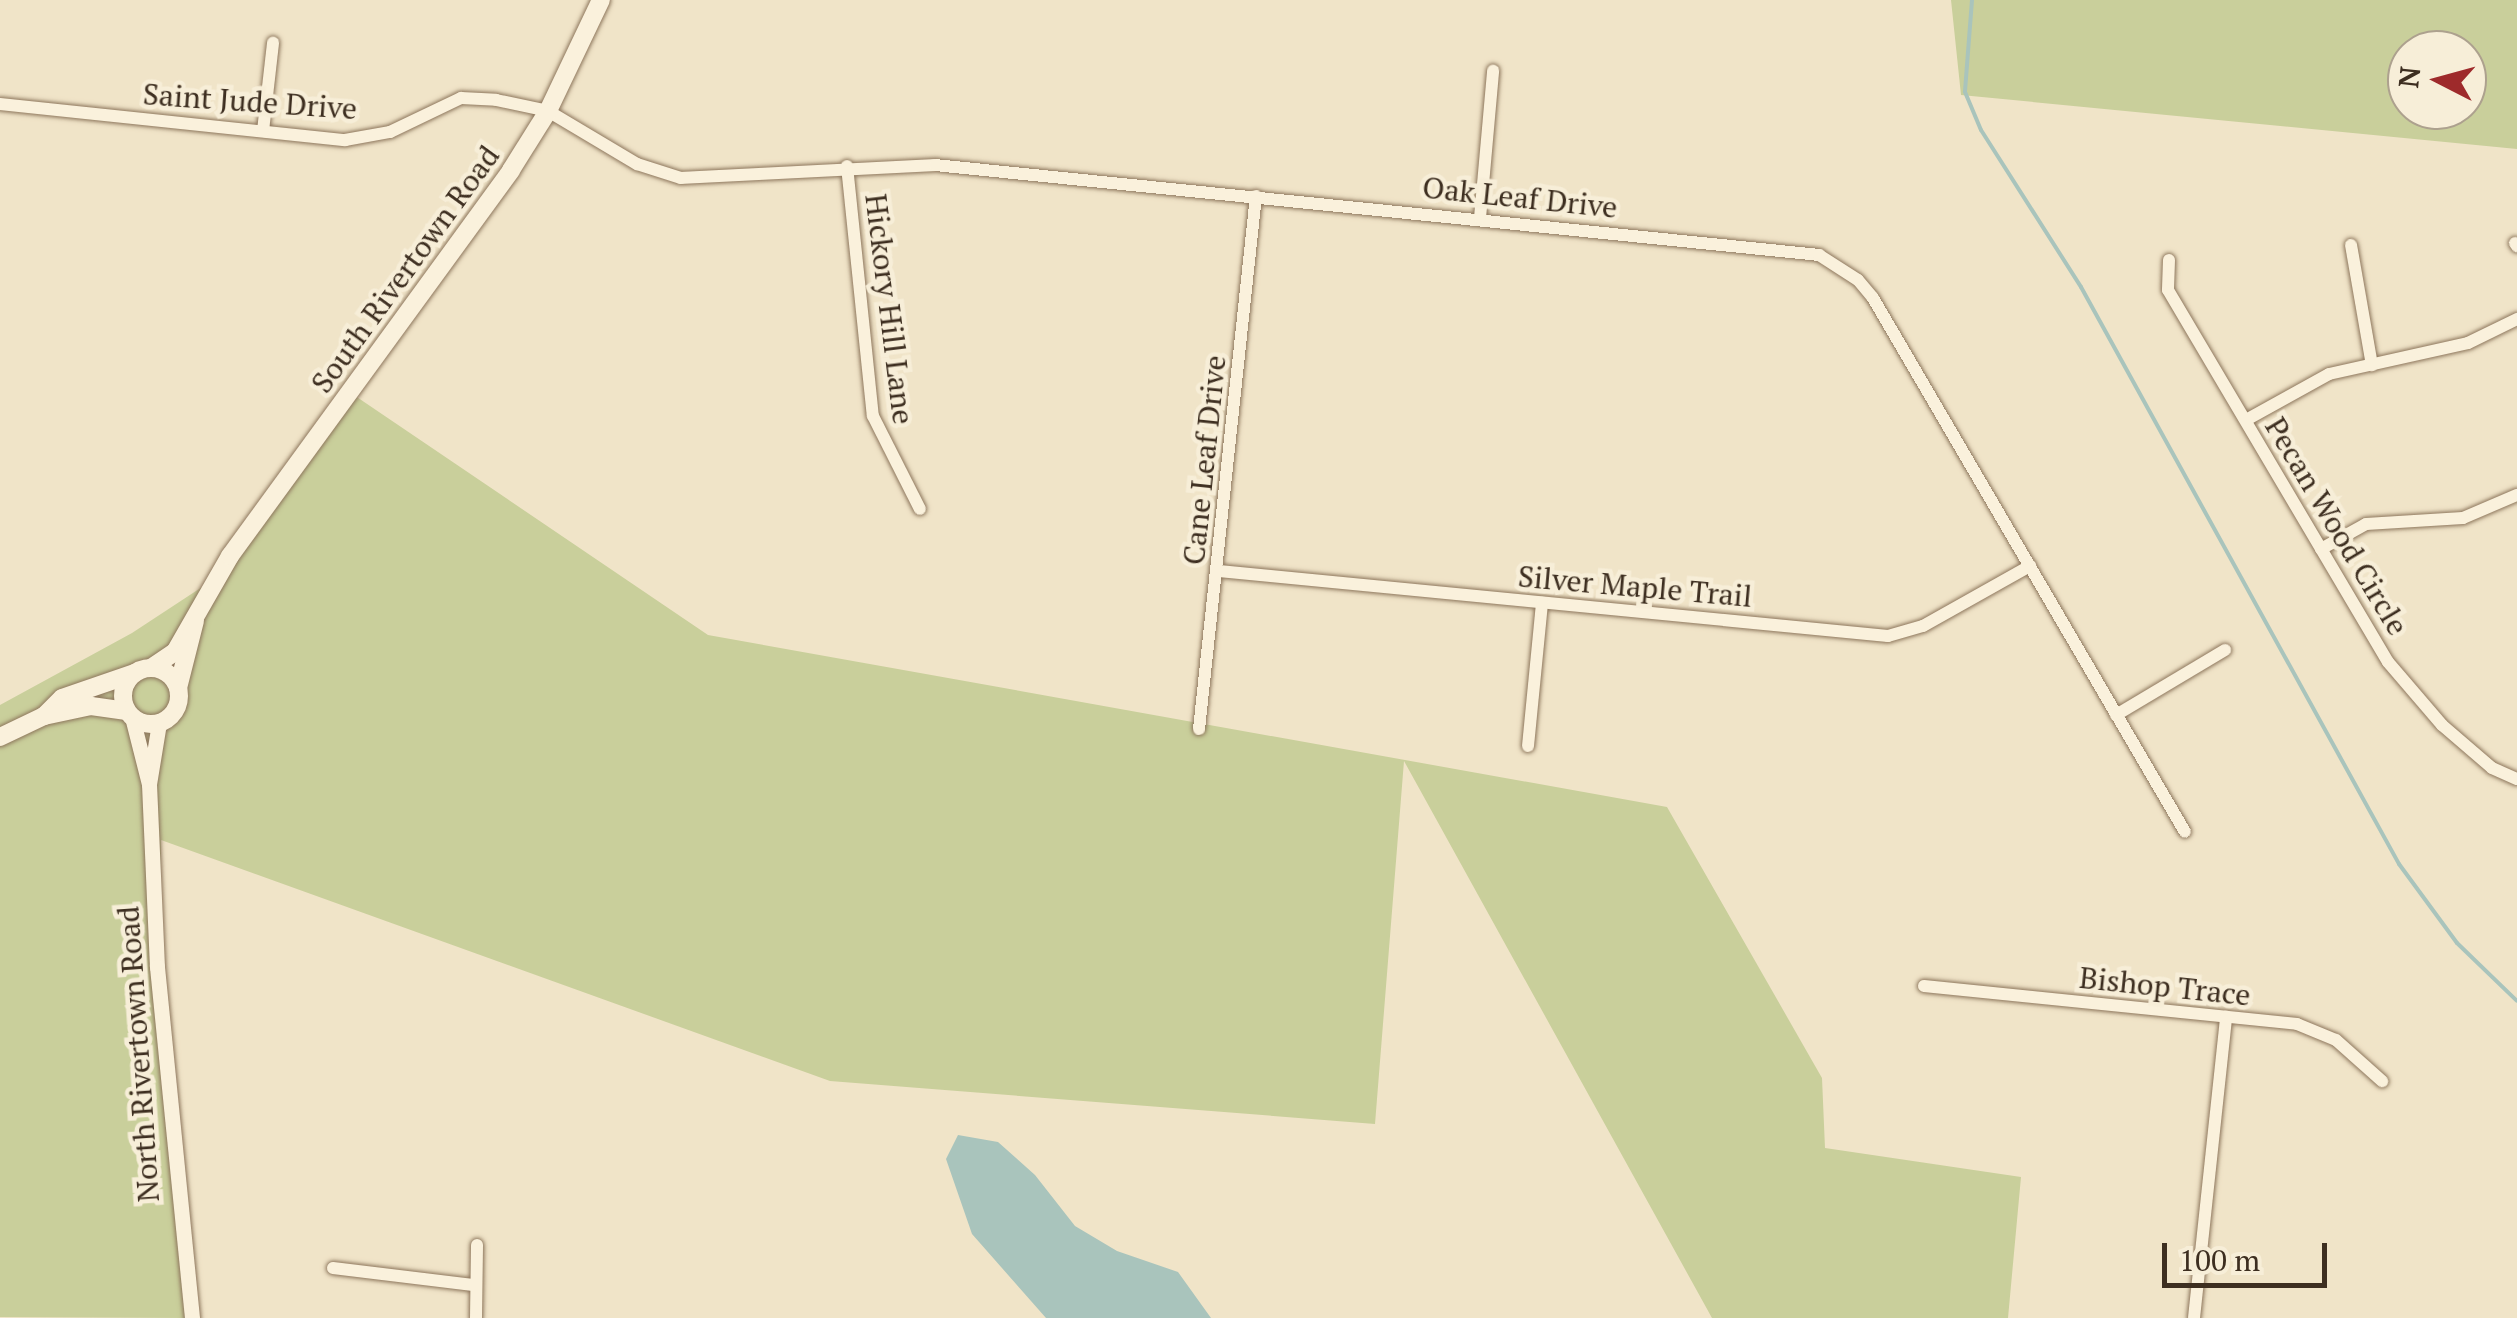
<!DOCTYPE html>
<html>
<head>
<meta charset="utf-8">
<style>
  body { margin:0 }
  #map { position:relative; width:2517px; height:1318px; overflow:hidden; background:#f0e4c8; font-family:"PT Serif",serif }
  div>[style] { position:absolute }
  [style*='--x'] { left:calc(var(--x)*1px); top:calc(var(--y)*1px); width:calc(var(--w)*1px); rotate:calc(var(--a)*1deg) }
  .green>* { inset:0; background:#c9cf9b }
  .water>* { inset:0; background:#a9c4bc }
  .stream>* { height:4px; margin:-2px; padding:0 2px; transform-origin:2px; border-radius:2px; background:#a9c4bc }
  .roads { filter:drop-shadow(0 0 2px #8d765c) drop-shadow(0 0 2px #8d765c) }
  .minor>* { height:12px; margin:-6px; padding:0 6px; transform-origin:6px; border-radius:6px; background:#faf1dc }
  .tertiary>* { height:15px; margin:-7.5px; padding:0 7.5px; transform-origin:7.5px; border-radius:7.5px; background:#faf1dc }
  .secondary>* { height:18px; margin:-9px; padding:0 9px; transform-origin:9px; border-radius:9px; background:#faf1dc }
  .secondary>.ring { margin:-9px; padding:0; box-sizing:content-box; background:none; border:18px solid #faf1dc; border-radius:50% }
  span { translate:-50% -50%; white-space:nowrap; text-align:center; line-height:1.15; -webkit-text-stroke:9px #f7eed8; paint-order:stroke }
  .street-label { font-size:30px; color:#3d2e20 }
  .north { position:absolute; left:2387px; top:30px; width:100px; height:100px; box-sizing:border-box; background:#f7eed8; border:2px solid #ada18e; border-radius:50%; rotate:276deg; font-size:28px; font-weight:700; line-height:40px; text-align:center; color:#3d2e20 }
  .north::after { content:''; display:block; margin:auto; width:35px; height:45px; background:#9e2a2b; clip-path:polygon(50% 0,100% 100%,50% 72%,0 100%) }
  .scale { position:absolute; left:2162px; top:1243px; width:165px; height:45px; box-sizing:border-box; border:5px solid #3d2e20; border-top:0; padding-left:12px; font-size:30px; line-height:35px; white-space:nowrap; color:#3d2e20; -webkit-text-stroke:8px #f7eed8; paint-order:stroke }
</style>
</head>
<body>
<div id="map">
  <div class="green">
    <div style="clip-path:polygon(evenodd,1951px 0,2517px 0,2517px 149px,1961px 95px,1951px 0,2407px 50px,2467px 50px,2467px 110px,2407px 110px,2407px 50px)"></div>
    <div style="clip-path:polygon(342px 387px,708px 635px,1667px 807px,1822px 1078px,1825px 1148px,2021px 1177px,2008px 1318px,1712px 1318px,1404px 761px,1375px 1124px,830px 1081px,161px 840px,161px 1081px,186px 1318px,0 1317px,0 705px,132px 633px,231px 568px)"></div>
  </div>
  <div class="water">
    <div style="clip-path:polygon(958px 1135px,998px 1142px,1035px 1175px,1075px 1226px,1117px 1251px,1178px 1272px,1211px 1318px,1046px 1318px,972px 1234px,946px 1159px)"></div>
  </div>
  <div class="stream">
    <div style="--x:1972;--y:0;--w:92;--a:94.4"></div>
    <div style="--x:1965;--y:92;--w:41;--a:67.2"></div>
    <div style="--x:1981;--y:130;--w:186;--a:57.5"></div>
    <div style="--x:2081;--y:287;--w:659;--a:61.14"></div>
    <div style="--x:2399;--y:864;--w:98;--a:53.7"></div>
    <div style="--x:2457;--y:943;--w:83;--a:44"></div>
  </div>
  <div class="roads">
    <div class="minor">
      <div style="--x:0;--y:104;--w:347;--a:6"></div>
      <div style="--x:345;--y:140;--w:46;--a:-10.1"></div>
      <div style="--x:390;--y:132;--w:79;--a:-25.6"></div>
      <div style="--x:461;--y:98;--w:35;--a:3"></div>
      <div style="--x:496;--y:100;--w:53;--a:11.9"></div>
      <div style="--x:548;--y:111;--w:104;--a:30.8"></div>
      <div style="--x:637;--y:164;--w:46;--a:17.7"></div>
      <div style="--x:681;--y:178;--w:254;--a:-2.9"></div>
      <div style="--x:935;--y:165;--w:889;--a:5.81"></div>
      <div style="--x:1819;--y:255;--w:46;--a:32.7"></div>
      <div style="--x:1858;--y:280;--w:23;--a:50"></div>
      <div style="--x:1873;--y:298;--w:618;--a:59.7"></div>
      <div style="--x:263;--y:131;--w:89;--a:-83.5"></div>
      <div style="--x:847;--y:166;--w:251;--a:84.1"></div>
      <div style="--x:873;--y:416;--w:104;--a:63.2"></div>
      <div style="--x:1480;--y:218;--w:148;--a:-84.9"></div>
      <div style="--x:2515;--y:243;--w:4;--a:56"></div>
      <div style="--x:2351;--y:245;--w:122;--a:80.1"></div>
      <div style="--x:2169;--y:260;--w:30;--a:92"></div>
      <div style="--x:2168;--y:290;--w:432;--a:59.4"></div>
      <div style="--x:2388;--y:662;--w:83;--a:49.4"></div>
      <div style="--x:2442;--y:725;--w:66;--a:40.7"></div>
      <div style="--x:2492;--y:768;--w:27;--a:24"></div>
      <div style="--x:2246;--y:420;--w:95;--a:-29"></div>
      <div style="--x:2329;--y:374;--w:142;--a:-12.6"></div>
      <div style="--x:2468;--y:343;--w:55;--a:-26.1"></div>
      <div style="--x:2321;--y:549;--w:51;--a:-29.1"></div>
      <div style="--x:2366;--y:524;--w:97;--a:-3.5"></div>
      <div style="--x:2463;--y:518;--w:59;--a:-23.1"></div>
      <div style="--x:1219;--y:571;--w:672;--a:5.55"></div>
      <div style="--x:1888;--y:636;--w:36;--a:-16"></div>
      <div style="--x:1923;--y:626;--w:123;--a:-29.3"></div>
      <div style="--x:2116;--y:715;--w:127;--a:-30.8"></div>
      <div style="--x:1199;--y:729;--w:536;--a:-83.9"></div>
      <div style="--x:1528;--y:746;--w:144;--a:-84.4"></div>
      <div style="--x:1924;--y:986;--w:375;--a:5.8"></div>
      <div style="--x:2297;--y:1024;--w:42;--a:22.3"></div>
      <div style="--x:2336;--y:1040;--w:62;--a:41.7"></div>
      <div style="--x:333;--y:1268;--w:141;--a:6.9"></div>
      <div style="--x:476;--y:1318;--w:73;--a:-89.2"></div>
      <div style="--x:2194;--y:1318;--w:303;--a:-83.9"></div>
    </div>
    <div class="tertiary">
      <div style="--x:132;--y:717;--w:69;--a:75.8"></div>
      <div style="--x:159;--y:723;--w:62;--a:99.3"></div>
      <div style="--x:149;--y:784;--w:183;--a:87.5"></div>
      <div style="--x:157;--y:967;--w:353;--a:84.3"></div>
    </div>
    <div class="secondary">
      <div style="--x:151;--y:668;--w:29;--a:-34"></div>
      <div style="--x:175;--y:652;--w:111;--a:-60.2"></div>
      <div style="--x:230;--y:556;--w:477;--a:-53.9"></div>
      <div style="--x:511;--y:170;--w:70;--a:-57.9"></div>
      <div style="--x:548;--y:111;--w:123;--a:-64.5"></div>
      <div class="ring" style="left:123px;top:668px;width:38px;height:38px"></div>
      <div style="--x:178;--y:688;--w:69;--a:-75.8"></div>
      <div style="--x:44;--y:716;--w:25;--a:-45"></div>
      <div style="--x:62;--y:698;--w:76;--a:-19.1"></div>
      <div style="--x:0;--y:737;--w:49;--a:-25.5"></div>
      <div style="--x:44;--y:716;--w:48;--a:-12"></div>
      <div style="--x:91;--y:706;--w:36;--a:8"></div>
    </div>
  </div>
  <div class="street-label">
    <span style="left:250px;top:101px;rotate:4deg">Saint Jude Drive</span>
    <span style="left:1520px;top:197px;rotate:6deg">Oak Leaf Drive</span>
    <span style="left:405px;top:269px;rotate:-54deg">South Rivertown Road</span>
    <span style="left:890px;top:309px;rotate:83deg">Hickory Hill Lane</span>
    <span style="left:1204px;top:460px;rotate:-84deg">Cane Leaf Drive</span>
    <span style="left:2337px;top:526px;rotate:59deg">Pecan Wood Circle</span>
    <span style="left:1635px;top:586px;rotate:5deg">Silver Maple Trail</span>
    <span style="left:2165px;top:986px;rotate:6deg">Bishop Trace</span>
    <span style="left:138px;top:1054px;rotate:-94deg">North Rivertown Road</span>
  </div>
  <div class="north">N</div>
  <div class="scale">100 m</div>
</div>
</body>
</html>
